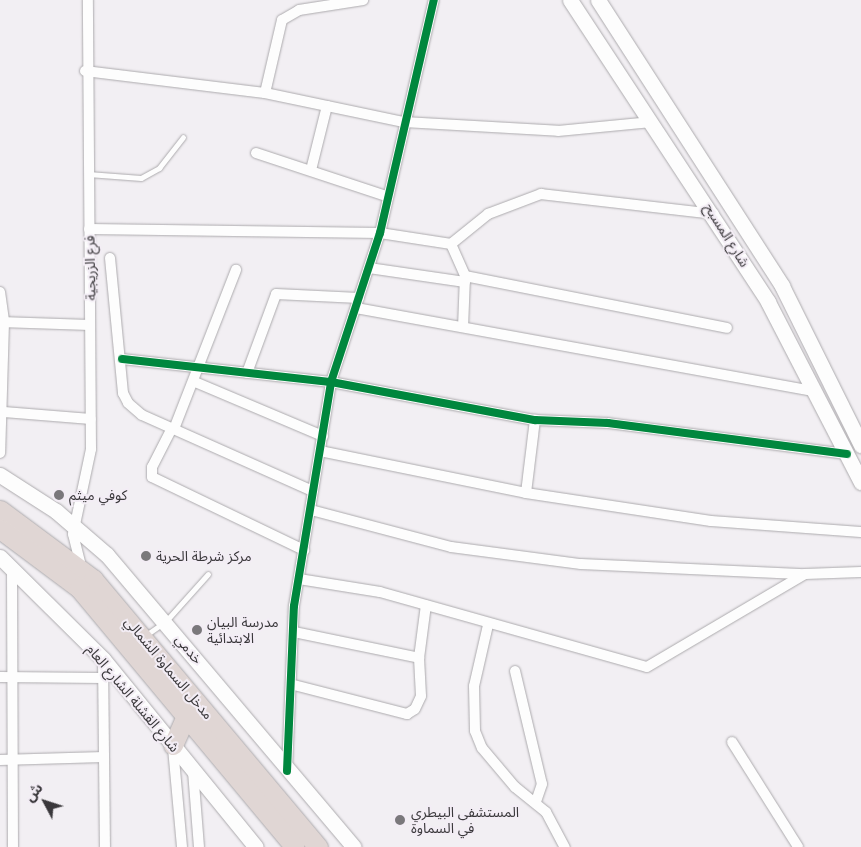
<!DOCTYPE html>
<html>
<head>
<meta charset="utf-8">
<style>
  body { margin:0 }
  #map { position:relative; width:861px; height:847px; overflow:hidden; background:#f2eff3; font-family:"DM Sans","Noto Sans Arabic",sans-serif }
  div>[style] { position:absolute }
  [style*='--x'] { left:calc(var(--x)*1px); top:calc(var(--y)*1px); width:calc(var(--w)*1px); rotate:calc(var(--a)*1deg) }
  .roads { filter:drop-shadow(0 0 1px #acaaad) drop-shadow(0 0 1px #acaaad) }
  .lane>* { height:5px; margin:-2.5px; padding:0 2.5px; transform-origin:2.5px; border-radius:2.5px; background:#fdfdfd }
  .street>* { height:10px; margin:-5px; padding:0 5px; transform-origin:5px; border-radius:5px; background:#fdfdfd }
  .secondary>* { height:15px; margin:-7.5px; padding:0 7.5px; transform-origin:7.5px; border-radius:7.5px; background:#fdfdfd }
  .highway>* { height:19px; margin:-9.5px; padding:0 9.5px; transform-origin:9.5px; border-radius:9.5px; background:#e0d6d4 }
  .cycleway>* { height:8px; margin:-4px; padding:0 4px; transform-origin:4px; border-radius:4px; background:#00873e }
  .dots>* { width:14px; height:14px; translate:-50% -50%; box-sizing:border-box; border:2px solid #f3edf5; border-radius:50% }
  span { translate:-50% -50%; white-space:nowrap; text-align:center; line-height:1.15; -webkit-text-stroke:4px #f3edf5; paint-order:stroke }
  .street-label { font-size:14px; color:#3a383b }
  .poi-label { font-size:14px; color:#3a383b }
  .left { translate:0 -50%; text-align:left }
  .north { position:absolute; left:20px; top:777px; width:50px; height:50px; -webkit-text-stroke:4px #f3edf5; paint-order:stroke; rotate:310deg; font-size:14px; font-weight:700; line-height:20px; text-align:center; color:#3a383b }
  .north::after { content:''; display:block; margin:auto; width:18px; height:22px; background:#3a383b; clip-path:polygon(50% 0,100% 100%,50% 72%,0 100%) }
</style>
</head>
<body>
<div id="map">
  <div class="roads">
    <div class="lane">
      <div style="--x:88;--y:174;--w:53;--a:4.3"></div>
      <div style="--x:141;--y:178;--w:21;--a:-29"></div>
      <div style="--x:159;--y:168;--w:39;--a:-52"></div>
      <div style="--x:146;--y:635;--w:24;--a:-35"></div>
      <div style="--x:166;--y:621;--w:63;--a:-48.2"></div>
    </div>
    <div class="street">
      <div style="--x:85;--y:71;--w:181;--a:7"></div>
      <div style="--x:265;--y:93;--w:142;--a:11.8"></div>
      <div style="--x:404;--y:122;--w:154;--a:3.3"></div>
      <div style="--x:558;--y:131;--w:94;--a:-5.5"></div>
      <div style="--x:265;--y:93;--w:75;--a:-76.9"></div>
      <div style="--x:282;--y:20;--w:20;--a:-30"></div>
      <div style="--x:299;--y:10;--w:65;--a:-8.9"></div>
      <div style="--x:256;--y:153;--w:137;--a:18.3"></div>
      <div style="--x:311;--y:170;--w:66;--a:-76"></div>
      <div style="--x:89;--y:229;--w:291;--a:0.8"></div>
      <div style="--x:380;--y:233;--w:72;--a:8.8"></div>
      <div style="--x:451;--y:244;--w:48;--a:-39"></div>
      <div style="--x:488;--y:214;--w:57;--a:-20.7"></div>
      <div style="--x:541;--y:194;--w:174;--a:6.6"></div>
      <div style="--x:451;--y:244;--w:35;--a:66"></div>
      <div style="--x:465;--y:276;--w:51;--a:92.2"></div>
      <div style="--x:110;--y:258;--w:136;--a:84.5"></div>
      <div style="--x:123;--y:393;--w:11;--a:63"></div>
      <div style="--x:128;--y:403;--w:18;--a:41"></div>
      <div style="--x:142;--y:415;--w:187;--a:24"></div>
      <div style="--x:369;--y:268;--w:97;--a:8.3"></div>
      <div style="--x:465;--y:276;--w:267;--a:11.2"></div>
      <div style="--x:0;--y:292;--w:30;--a:82"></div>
      <div style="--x:4;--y:322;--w:131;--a:91.7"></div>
      <div style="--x:356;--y:308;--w:465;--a:10.3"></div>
      <div style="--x:0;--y:322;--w:90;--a:1.9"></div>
      <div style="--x:122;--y:359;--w:210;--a:6.3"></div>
      <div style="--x:331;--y:382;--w:208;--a:10.6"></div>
      <div style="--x:535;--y:420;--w:73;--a:2.4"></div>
      <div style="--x:608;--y:423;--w:241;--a:7.4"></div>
      <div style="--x:247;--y:373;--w:84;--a:-69.8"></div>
      <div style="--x:276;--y:294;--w:83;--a:2.8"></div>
      <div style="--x:195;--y:382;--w:139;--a:22.9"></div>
      <div style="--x:4;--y:412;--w:87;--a:4.6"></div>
      <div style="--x:172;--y:428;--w:44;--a:117.1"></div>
      <div style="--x:152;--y:467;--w:10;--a:90"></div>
      <div style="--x:152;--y:477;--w:169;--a:25.7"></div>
      <div style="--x:174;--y:429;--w:171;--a:-68.7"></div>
      <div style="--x:320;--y:451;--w:210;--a:11.5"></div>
      <div style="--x:526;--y:493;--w:187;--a:8.6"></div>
      <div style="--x:711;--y:521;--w:150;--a:4.2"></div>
      <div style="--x:526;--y:493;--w:74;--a:-83"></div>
      <div style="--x:311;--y:510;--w:145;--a:14.8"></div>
      <div style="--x:451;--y:547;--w:131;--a:7.5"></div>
      <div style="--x:581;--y:564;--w:224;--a:2.6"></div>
      <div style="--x:805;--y:574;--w:56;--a:-2"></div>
      <div style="--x:81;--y:566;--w:33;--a:-104"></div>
      <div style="--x:73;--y:534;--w:87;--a:-78"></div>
      <div style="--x:91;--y:449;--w:449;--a:-90.4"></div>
      <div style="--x:12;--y:567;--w:280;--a:89.8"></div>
      <div style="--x:299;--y:579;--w:82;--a:9.1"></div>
      <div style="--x:380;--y:592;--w:277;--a:15.7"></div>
      <div style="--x:647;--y:667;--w:183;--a:-30.5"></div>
      <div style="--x:488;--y:625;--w:63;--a:102.9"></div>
      <div style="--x:474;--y:686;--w:45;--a:88.7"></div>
      <div style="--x:475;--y:731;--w:18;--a:68"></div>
      <div style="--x:482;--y:748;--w:51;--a:49.8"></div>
      <div style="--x:515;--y:787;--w:40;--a:39"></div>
      <div style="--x:546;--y:812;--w:40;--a:62"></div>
      <div style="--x:294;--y:632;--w:128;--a:11.7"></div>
      <div style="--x:103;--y:659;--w:188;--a:89.4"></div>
      <div style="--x:515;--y:671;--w:116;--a:76.6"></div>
      <div style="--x:542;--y:784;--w:18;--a:109"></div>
      <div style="--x:0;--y:677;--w:103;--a:0.6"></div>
      <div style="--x:294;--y:685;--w:117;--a:14.4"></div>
      <div style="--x:407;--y:714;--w:9;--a:-32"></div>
      <div style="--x:415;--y:709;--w:14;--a:-65"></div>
      <div style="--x:421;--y:696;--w:38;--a:-93"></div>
      <div style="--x:419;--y:658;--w:53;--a:-82.5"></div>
      <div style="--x:732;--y:742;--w:124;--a:57.8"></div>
      <div style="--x:173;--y:748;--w:99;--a:84.8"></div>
      <div style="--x:0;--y:760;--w:104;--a:-1.7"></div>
      <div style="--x:287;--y:770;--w:164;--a:-87.6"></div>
      <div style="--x:294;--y:606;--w:227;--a:-80.6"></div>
      <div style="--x:331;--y:382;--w:157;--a:-71.8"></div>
      <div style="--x:380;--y:233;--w:239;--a:-77"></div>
      <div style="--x:193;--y:771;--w:76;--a:85.5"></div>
    </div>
    <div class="secondary">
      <div style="--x:570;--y:0;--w:361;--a:56.7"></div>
      <div style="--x:768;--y:302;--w:203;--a:62.7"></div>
      <div style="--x:598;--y:0;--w:340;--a:57.2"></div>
      <div style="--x:782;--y:286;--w:178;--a:63.6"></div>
      <div style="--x:0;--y:475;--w:67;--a:32.7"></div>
      <div style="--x:56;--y:511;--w:67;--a:40.8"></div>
      <div style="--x:107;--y:555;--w:382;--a:49.8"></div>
      <div style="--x:0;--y:557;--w:145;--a:44.7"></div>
      <div style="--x:103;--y:659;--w:242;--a:50.9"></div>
    </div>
    <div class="highway">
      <div style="--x:0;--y:510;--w:116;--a:36.6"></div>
      <div style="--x:93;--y:579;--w:350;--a:50"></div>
      <div style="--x:0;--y:529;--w:99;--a:36.8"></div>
      <div style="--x:79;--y:588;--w:337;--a:50.2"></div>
      <div style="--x:173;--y:745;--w:32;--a:-66"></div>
    </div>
  </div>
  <div class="cycleway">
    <div style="--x:122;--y:359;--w:210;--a:6.3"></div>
    <div style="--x:331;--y:382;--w:208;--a:10.6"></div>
    <div style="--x:535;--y:420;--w:73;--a:2.4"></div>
    <div style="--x:608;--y:423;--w:241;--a:7.4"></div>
    <div style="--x:287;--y:771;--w:165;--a:-87.6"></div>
    <div style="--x:294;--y:606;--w:227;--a:-80.6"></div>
    <div style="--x:331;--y:382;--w:157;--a:-71.8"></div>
    <div style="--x:380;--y:233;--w:239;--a:-77"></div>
  </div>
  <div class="dots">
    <div style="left:59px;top:495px;background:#7a787b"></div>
    <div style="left:146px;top:556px;background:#7a787b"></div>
    <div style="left:197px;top:630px;background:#7a787b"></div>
    <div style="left:400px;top:820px;background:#7a787b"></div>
  </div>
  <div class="street-label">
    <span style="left:727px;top:235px;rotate:58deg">شارع المسبح</span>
    <span style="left:90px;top:268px;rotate:-91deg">فرع الزريجية</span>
    <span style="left:189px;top:649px;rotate:50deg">خدمي</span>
    <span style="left:169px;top:668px;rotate:50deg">مدخل السماوة الشمالي</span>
    <span style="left:133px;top:698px;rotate:50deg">شارع القشلة الشارع العام</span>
  </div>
  <div class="poi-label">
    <span class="left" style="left:69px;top:495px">كوفي ميثم</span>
    <span class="left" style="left:156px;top:556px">مركز شرطة الحرية</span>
    <span class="left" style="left:207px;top:630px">مدرسة البيان<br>الابتدائية</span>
    <span class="left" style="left:411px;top:820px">المستشفى البيطري<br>في السماوة</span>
  </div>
  <div class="north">ش</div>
</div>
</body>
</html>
